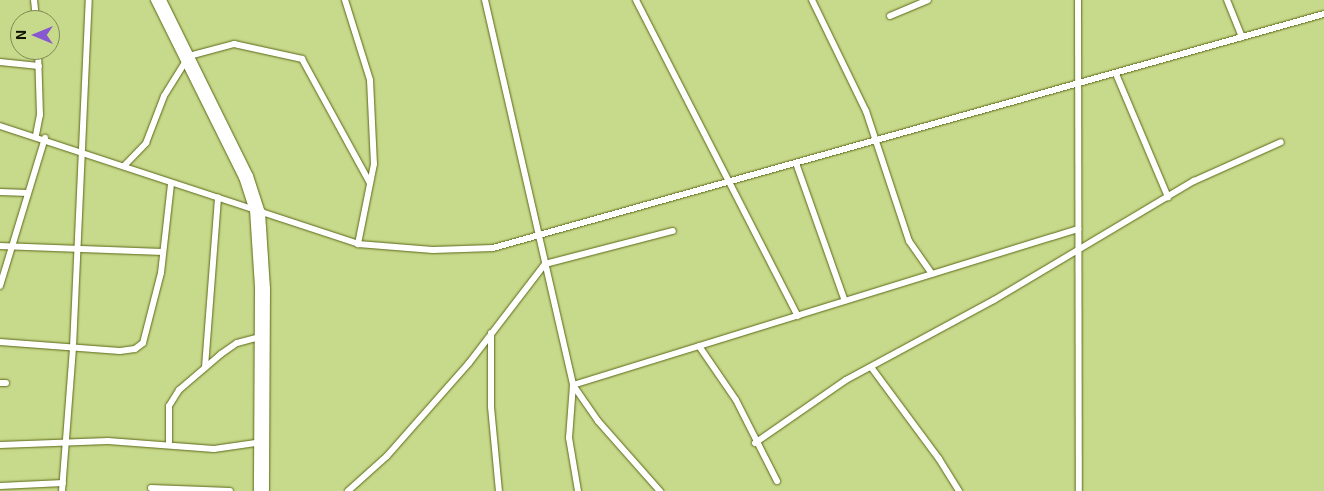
<!DOCTYPE html>
<html>
<head>
<meta charset="utf-8">
<style>
  body { margin:0 }
  #map { position:relative; width:1324px; height:491px; overflow:hidden; background:#c7d98a; font-family:"Exo 2",sans-serif }
  div>[style] { position:absolute }
  [style*='--x'] { left:calc(var(--x)*1px); top:calc(var(--y)*1px); width:calc(var(--w)*1px); rotate:calc(var(--a)*1deg) }
  .roads { filter:drop-shadow(0 0 1px #5b6917) drop-shadow(0 0 1px #5b6917) }
  .minor>* { height:6px; margin:-3px; padding:0 3px; transform-origin:3px; border-radius:3px; background:#fff }
  .major>* { height:8px; margin:-4px; padding:0 4px; transform-origin:4px; border-radius:4px; background:#fff }
  span { translate:-50% -50%; white-space:nowrap; text-align:center; line-height:1.15; -webkit-text-stroke:5px #c7d98a; paint-order:stroke }
  .north { position:absolute; left:10px; top:10px; width:50px; height:50px; box-sizing:border-box; background:#c7d98a; border:1px solid #7d8a53; border-radius:50%; rotate:270deg; font-size:14px; font-weight:700; line-height:20px; text-align:center; color:#0f1400 }
  .north::after { content:''; display:block; margin:auto; width:18px; height:22px; background:#8858d0; clip-path:polygon(50% 0,100% 100%,50% 72%,0 100%) }
</style>
</head>
<body>
<div id="map">
  <div class="roads">
    <div class="minor">
      <div style="--x:34;--y:0;--w:20;--a:84"></div>
      <div style="--x:345;--y:0;--w:84;--a:72.6"></div>
      <div style="--x:370;--y:80;--w:84;--a:87.3"></div>
      <div style="--x:374;--y:164;--w:82;--a:101.3"></div>
      <div style="--x:485;--y:0;--w:395;--a:77.1"></div>
      <div style="--x:573;--y:385;--w:44;--a:55.2"></div>
      <div style="--x:598;--y:421;--w:94;--a:48.5"></div>
      <div style="--x:636;--y:0;--w:355;--a:62.9"></div>
      <div style="--x:812;--y:0;--w:123;--a:64.1"></div>
      <div style="--x:866;--y:111;--w:137;--a:71.7"></div>
      <div style="--x:909;--y:241;--w:40;--a:55.1"></div>
      <div style="--x:1078;--y:0;--w:491;--a:89.9"></div>
      <div style="--x:1227;--y:0;--w:40;--a:68"></div>
      <div style="--x:890;--y:16;--w:41;--a:-22.8"></div>
      <div style="--x:0;--y:62;--w:39;--a:6"></div>
      <div style="--x:1116;--y:74;--w:134;--a:67.1"></div>
      <div style="--x:0;--y:126;--w:377;--a:18.2"></div>
      <div style="--x:358;--y:244;--w:75;--a:4.6"></div>
      <div style="--x:433;--y:250;--w:60;--a:-1.9"></div>
      <div style="--x:493;--y:248;--w:863;--a:-15.73"></div>
      <div style="--x:36;--y:135;--w:20;--a:-79"></div>
      <div style="--x:40;--y:115;--w:65;--a:-91.8"></div>
      <div style="--x:796;--y:163;--w:146;--a:70.5"></div>
      <div style="--x:124;--y:166;--w:32;--a:-46"></div>
      <div style="--x:146;--y:143;--w:50;--a:-69"></div>
      <div style="--x:164;--y:96;--w:47;--a:-58"></div>
      <div style="--x:189;--y:56;--w:47;--a:-14.9"></div>
      <div style="--x:234;--y:44;--w:70;--a:12.4"></div>
      <div style="--x:302;--y:59;--w:141;--a:61.3"></div>
      <div style="--x:0;--y:192;--w:28;--a:2"></div>
      <div style="--x:0;--y:246;--w:163;--a:2.1"></div>
      <div style="--x:0;--y:286;--w:155;--a:-73.1"></div>
      <div style="--x:491;--y:333;--w:74;--a:90"></div>
      <div style="--x:491;--y:407;--w:84;--a:84.6"></div>
      <div style="--x:0;--y:342;--w:120;--a:4.3"></div>
      <div style="--x:120;--y:351;--w:15;--a:-8"></div>
      <div style="--x:135;--y:349;--w:10;--a:-37"></div>
      <div style="--x:143;--y:343;--w:72;--a:-75.6"></div>
      <div style="--x:161;--y:273;--w:90;--a:-83.6"></div>
      <div style="--x:699;--y:346;--w:65;--a:55.6"></div>
      <div style="--x:736;--y:400;--w:91;--a:63.2"></div>
      <div style="--x:205;--y:367;--w:170;--a:-85.6"></div>
      <div style="--x:871;--y:367;--w:114;--a:53.5"></div>
      <div style="--x:939;--y:459;--w:38;--a:58"></div>
      <div style="--x:0;--y:383;--w:6;--a:0"></div>
      <div style="--x:755;--y:443;--w:111;--a:-34.7"></div>
      <div style="--x:846;--y:380;--w:168;--a:-28.4"></div>
      <div style="--x:994;--y:300;--w:233;--a:-30.8"></div>
      <div style="--x:1194;--y:181;--w:95;--a:-24.1"></div>
      <div style="--x:0;--y:445;--w:108;--a:-2.1"></div>
      <div style="--x:108;--y:441;--w:106;--a:4.3"></div>
      <div style="--x:214;--y:449;--w:49;--a:-8.3"></div>
      <div style="--x:169;--y:445;--w:39;--a:-90"></div>
      <div style="--x:169;--y:406;--w:19;--a:-58"></div>
      <div style="--x:179;--y:390;--w:55;--a:-40.6"></div>
      <div style="--x:221;--y:354;--w:19;--a:-35"></div>
      <div style="--x:237;--y:343;--w:23;--a:-15"></div>
      <div style="--x:0;--y:486;--w:63;--a:-2.7"></div>
      <div style="--x:151;--y:488;--w:79;--a:2.2"></div>
      <div style="--x:62;--y:491;--w:144;--a:-85.6"></div>
      <div style="--x:73;--y:347;--w:347;--a:-87.4"></div>
      <div style="--x:348;--y:491;--w:52;--a:-41.9"></div>
      <div style="--x:387;--y:456;--w:124;--a:-48.6"></div>
      <div style="--x:469;--y:363;--w:125;--a:-52.5"></div>
      <div style="--x:545;--y:264;--w:132;--a:-14.5"></div>
      <div style="--x:578;--y:491;--w:54;--a:-99.6"></div>
      <div style="--x:569;--y:438;--w:53;--a:-85.7"></div>
      <div style="--x:573;--y:385;--w:529;--a:-17.17"></div>
    </div>
    <div class="major">
      <div style="--x:155;--y:0;--w:198;--a:63.6"></div>
      <div style="--x:243;--y:177;--w:35;--a:72"></div>
      <div style="--x:254;--y:210;--w:78;--a:86.3"></div>
      <div style="--x:259;--y:288;--w:203;--a:90.3"></div>
      <div style="--x:162;--y:0;--w:196;--a:63.7"></div>
      <div style="--x:249;--y:176;--w:38;--a:72"></div>
      <div style="--x:261;--y:212;--w:77;--a:86.3"></div>
      <div style="--x:266;--y:289;--w:202;--a:90.3"></div>
    </div>
  </div>
  <div class="north">N</div>
</div>
</body>
</html>
